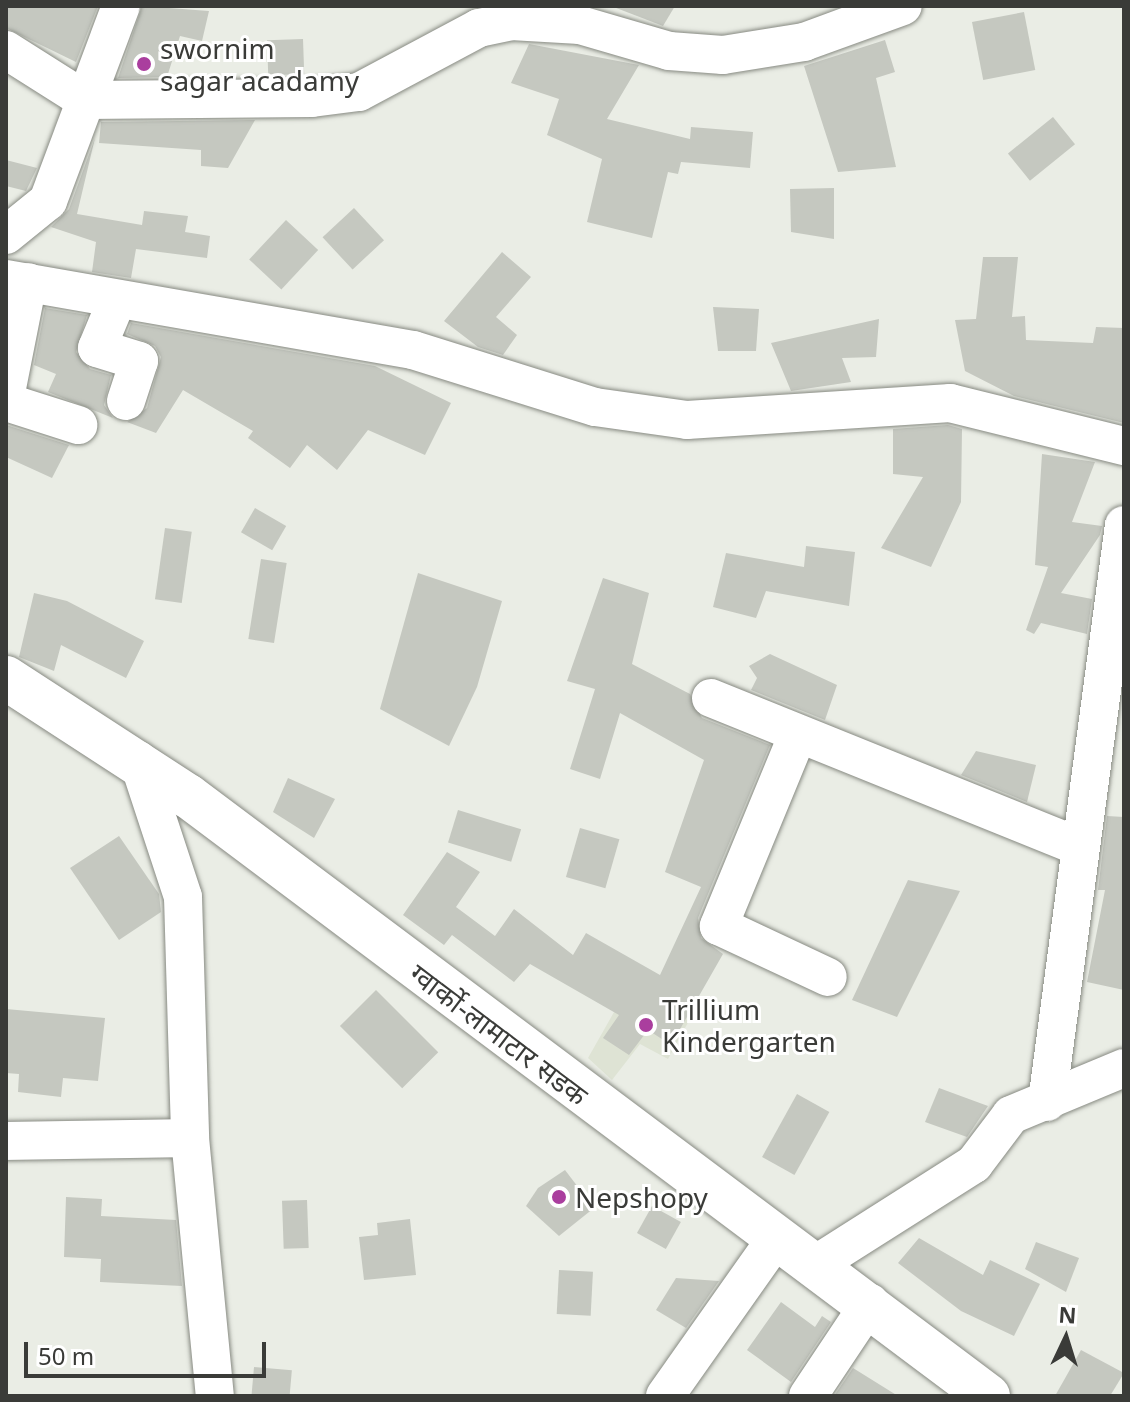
<!DOCTYPE html>
<html>
<head>
<meta charset="utf-8">
<style>
  body { margin:0 }
  #map { position:relative; width:1130px; height:1402px; overflow:hidden; background:#eaede5; font-family:"Noto Sans","Noto Sans Devanagari",sans-serif }
  div>[style] { position:absolute }
  [style*='--x'] { left:calc(var(--x)*1px); top:calc(var(--y)*1px); width:calc(var(--w)*1px); rotate:calc(var(--a)*1deg) }
  .built>* { inset:0; background:#dee3d4 }
  .building>* { inset:0; background:#c5c8c0; transform-origin:0 0 }
  .roads { filter:drop-shadow(0 0 2px #878a82) drop-shadow(0 0 2px #878a82) }
  .street>* { height:38px; margin:-19px; padding:0 19px; transform-origin:19px; border-radius:19px; background:#fff }
  .secondary>* { height:44px; margin:-22px; padding:0 22px; transform-origin:22px; border-radius:22px; background:#fff }
  .dots>* { width:22px; height:22px; translate:-50% -50%; box-sizing:border-box; border:4px solid #fff; border-radius:50% }
  span { translate:-50% -50%; white-space:nowrap; text-align:center; line-height:1.15; -webkit-text-stroke:6px #fff; paint-order:stroke }
  .poi-label { font-size:28px; color:#3a3b38 }
  .left { translate:0 -50%; text-align:left }
  .street-label { font-size:28px; color:#3a3b38 }
  .frame { position:absolute; inset:0; border:8px solid #3a3b38; pointer-events:none }
  .north { position:absolute; left:1026px; top:1298px; width:80px; height:80px; -webkit-text-stroke:6px #fff; paint-order:stroke; rotate:4deg; font-size:22px; font-weight:700; line-height:32px; text-align:center; color:#3a3b38 }
  .north::after { content:''; display:block; margin:auto; width:28px; height:36px; background:#3a3b38; clip-path:polygon(50% 0,100% 100%,50% 72%,0 100%) }
  .scale { position:absolute; left:24px; top:1342px; width:242px; height:36px; box-sizing:border-box; border:4px solid #3a3b38; border-top:0; padding-left:10px; font-size:24px; line-height:28px; white-space:nowrap; color:#3a3b38; -webkit-text-stroke:6px #fff; paint-order:stroke }
</style>
</head>
<body>
<div id="map">
  <div class="built">
    <div style="clip-path:polygon(639px 968px,696px 1008px,668px 1059px,640px 1044px,612px 1080px,588px 1058px)"></div>
  </div>
  <div class="building">
    <div style="clip-path:polygon(6px 6px,98px 6px,76px 62px,6px 28px)"></div>
    <div style="clip-path:polygon(142px 6px,209px 11px,202px 41px,180px 36px,167px 77px,118px 78px)"></div>
    <div style="clip-path:polygon(611px 6px,675px 6px,663px 26px)"></div>
    <div style="left:1024px;top:12px;width:59px;height:53px;rotate:79deg"></div>
    <div style="left:303px;top:39px;width:35px;height:36px;rotate:88deg"></div>
    <div style="clip-path:polygon(885px 40px,895px 72px,876px 78px,896px 167px,838px 172px,804px 66px)"></div>
    <div style="clip-path:polygon(529px 44px,639px 65px,607px 119px,690px 139px,691px 127px,753px 132px,750px 168px,681px 162px,678px 174px,668px 172px,652px 238px,587px 222px,602px 159px,547px 135px,559px 99px,511px 83px)"></div>
    <div style="left:1053px;top:117px;width:35px;height:58px;rotate:51deg"></div>
    <div style="clip-path:polygon(255px 120px,228px 168px,201px 166px,201px 150px,99px 143px,101px 122px)"></div>
    <div style="clip-path:polygon(95px 138px,77px 214px,142px 225px,144px 211px,188px 216px,185px 232px,210px 236px,207px 258px,136px 249px,131px 278px,92px 272px,96px 242px,51px 227px,69px 209px)"></div>
    <div style="clip-path:polygon(6px 160px,37px 168px,26px 191px,6px 186px)"></div>
    <div style="clip-path:polygon(834px 188px,834px 239px,791px 232px,790px 189px)"></div>
    <div style="left:354px;top:208px;width:44px;height:43px;rotate:47deg"></div>
    <div style="left:286px;top:220px;width:44px;height:54px;rotate:43deg"></div>
    <div style="clip-path:polygon(502px 252px,531px 277px,496px 317px,517px 335px,503px 355px,478px 347px,444px 321px)"></div>
    <div style="clip-path:polygon(983px 257px,1018px 257px,1012px 317px,1025px 316px,1026px 340px,1093px 343px,1096px 327px,1124px 328px,1124px 423px,1014px 396px,965px 371px,955px 320px,976px 319px)"></div>
    <div style="clip-path:polygon(713px 307px,759px 309px,756px 351px,718px 351px)"></div>
    <div style="clip-path:polygon(45px 308px,87px 315px,76px 352px,90px 369px,111px 375px,104px 405px,113px 418px,48px 392px,56px 374px,34px 365px)"></div>
    <div style="clip-path:polygon(879px 319px,876px 357px,842px 358px,851px 382px,791px 391px,771px 343px)"></div>
    <div style="clip-path:polygon(131px 323px,375px 366px,451px 403px,425px 455px,368px 430px,337px 470px,307px 445px,290px 468px,248px 438px,253px 431px,183px 390px,156px 433px,127px 422px,147px 408px,161px 357px,155px 346px,127px 334px)"></div>
    <div style="clip-path:polygon(6px 425px,69px 445px,52px 478px,6px 457px)"></div>
    <div style="clip-path:polygon(948px 425px,962px 429px,961px 502px,931px 567px,881px 548px,923px 477px,893px 474px,893px 429px)"></div>
    <div style="clip-path:polygon(1042px 454px,1095px 462px,1072px 522px,1102px 526px,1100px 535px,1061px 593px,1092px 599px,1087px 634px,1041px 623px,1034px 634px,1026px 630px,1048px 567px,1035px 565px)"></div>
    <div style="left:255px;top:508px;width:36px;height:28px;rotate:30deg"></div>
    <div style="left:165px;top:528px;width:27px;height:72px;rotate:8deg"></div>
    <div style="clip-path:polygon(806px 546px,855px 552px,849px 606px,766px 591px,756px 618px,713px 607px,726px 553px,804px 567px)"></div>
    <div style="left:261px;top:559px;width:26px;height:81px;rotate:9deg"></div>
    <div style="clip-path:polygon(418px 573px,502px 601px,477px 687px,449px 746px,380px 709px)"></div>
    <div style="clip-path:polygon(603px 578px,649px 593px,632px 664px,690px 694px,702px 718px,770px 745px,698px 918px,701px 938px,723px 954px,671px 1045px,648px 1030px,629px 1055px,603px 1038px,619px 1015px,530px 964px,514px 982px,452px 935px,444px 945px,403px 915px,447px 852px,480px 872px,456px 907px,495px 936px,514px 909px,573px 955px,586px 933px,660px 975px,701px 887px,665px 872px,704px 760px,620px 713px,600px 779px,570px 769px,595px 689px,567px 681px)"></div>
    <div style="clip-path:polygon(34px 593px,67px 601px,144px 641px,126px 678px,61px 645px,54px 671px,19px 657px)"></div>
    <div style="clip-path:polygon(770px 654px,837px 685px,825px 720px,751px 690px,757px 678px,749px 666px)"></div>
    <div style="clip-path:polygon(976px 751px,1036px 765px,1027px 802px,961px 775px)"></div>
    <div style="clip-path:polygon(288px 778px,335px 799px,314px 838px,273px 812px)"></div>
    <div style="left:458px;top:810px;width:66px;height:34px;rotate:17deg"></div>
    <div style="clip-path:polygon(1107px 816px,1124px 817px,1124px 990px,1087px 982px,1105px 890px,1098px 890px)"></div>
    <div style="left:580px;top:828px;width:41px;height:51px;rotate:16deg"></div>
    <div style="clip-path:polygon(119px 836px,159px 894px,161px 912px,119px 940px,70px 868px)"></div>
    <div style="clip-path:polygon(908px 880px,960px 891px,897px 1017px,852px 1000px)"></div>
    <div style="left:376px;top:990px;width:88px;height:51px;rotate:45deg"></div>
    <div style="clip-path:polygon(6px 1009px,105px 1018px,98px 1081px,63px 1078px,61px 1097px,18px 1092px,19px 1074px,6px 1073px)"></div>
    <div style="clip-path:polygon(939px 1088px,988px 1106px,967px 1137px,925px 1122px)"></div>
    <div style="left:797px;top:1094px;width:37px;height:72px;rotate:29deg"></div>
    <div style="clip-path:polygon(565px 1170px,594px 1208px,559px 1236px,526px 1206px,538px 1188px)"></div>
    <div style="clip-path:polygon(66px 1197px,102px 1199px,101px 1216px,176px 1220px,182px 1286px,100px 1282px,101px 1259px,64px 1257px)"></div>
    <div style="left:307px;top:1200px;width:48px;height:25px;rotate:88deg"></div>
    <div style="left:652px;top:1206px;width:33px;height:31px;rotate:29deg"></div>
    <div style="clip-path:polygon(410px 1219px,416px 1275px,364px 1280px,359px 1237px,378px 1235px,377px 1223px)"></div>
    <div style="clip-path:polygon(919px 1238px,983px 1275px,990px 1260px,1040px 1284px,1014px 1336px,961px 1311px,898px 1263px)"></div>
    <div style="clip-path:polygon(1036px 1242px,1079px 1258px,1066px 1292px,1025px 1269px)"></div>
    <div style="left:559px;top:1270px;width:34px;height:44px;rotate:3deg"></div>
    <div style="clip-path:polygon(676px 1278px,719px 1281px,686px 1328px,656px 1310px)"></div>
    <div style="clip-path:polygon(781px 1302px,815px 1327px,822px 1316px,831px 1322px,791px 1382px,747px 1350px)"></div>
    <div style="clip-path:polygon(1081px 1350px,1124px 1373px,1110px 1396px,1055px 1396px)"></div>
    <div style="left:254px;top:1367px;width:38px;height:29px;rotate:5deg"></div>
    <div style="clip-path:polygon(853px 1368px,898px 1396px,834px 1396px)"></div>
  </div>
  <div class="roads">
    <div class="street">
      <div style="--x:6;--y:50;--w:93;--a:32.3"></div>
      <div style="--x:85;--y:100;--w:227;--a:-0.5"></div>
      <div style="--x:312;--y:98;--w:47;--a:-7.3"></div>
      <div style="--x:359;--y:92;--w:136;--a:-28.1"></div>
      <div style="--x:479;--y:28;--w:33;--a:-12"></div>
      <div style="--x:511;--y:21;--w:69;--a:3.3"></div>
      <div style="--x:580;--y:25;--w:93;--a:16.3"></div>
      <div style="--x:669;--y:51;--w:54;--a:4.2"></div>
      <div style="--x:723;--y:55;--w:82;--a:-9.1"></div>
      <div style="--x:804;--y:42;--w:105;--a:-20"></div>
      <div style="--x:6;--y:235;--w:54;--a:-39"></div>
      <div style="--x:48;--y:201;--w:208;--a:-69.5"></div>
      <div style="--x:6;--y:279;--w:413;--a:9.9"></div>
      <div style="--x:413;--y:350;--w:191;--a:17.4"></div>
      <div style="--x:595;--y:407;--w:93;--a:8"></div>
      <div style="--x:687;--y:420;--w:264;--a:-3.7"></div>
      <div style="--x:950;--y:403;--w:179;--a:13.9"></div>
      <div style="--x:117;--y:300;--w:52;--a:112.6"></div>
      <div style="--x:97;--y:348;--w:44;--a:17.2"></div>
      <div style="--x:139;--y:361;--w:42;--a:108"></div>
      <div style="--x:6;--y:393;--w:113;--a:-78.8"></div>
      <div style="--x:6;--y:402;--w:76;--a:17.7"></div>
      <div style="--x:711;--y:698;--w:397;--a:22"></div>
      <div style="--x:798;--y:734;--w:208;--a:112.4"></div>
      <div style="--x:719;--y:926;--w:120;--a:25.1"></div>
      <div style="--x:138;--y:760;--w:144;--a:71.8"></div>
      <div style="--x:183;--y:897;--w:241;--a:88.3"></div>
      <div style="--x:190;--y:1138;--w:259;--a:84.5"></div>
      <div style="--x:1047;--y:1102;--w:582;--a:-82.4"></div>
      <div style="--x:6;--y:1141;--w:184;--a:-0.9"></div>
      <div style="--x:818;--y:1263;--w:185;--a:-32.4"></div>
      <div style="--x:974;--y:1164;--w:61;--a:-52.9"></div>
      <div style="--x:1011;--y:1115;--w:122;--a:-22.6"></div>
      <div style="--x:665;--y:1396;--w:196;--a:-54.8"></div>
      <div style="--x:808;--y:1396;--w:112;--a:-56.3"></div>
    </div>
    <div class="secondary">
      <div style="--x:6;--y:678;--w:217;--a:33"></div>
      <div style="--x:188;--y:796;--w:1000;--a:36.87"></div>
    </div>
  </div>
  <div class="dots">
    <div style="left:144px;top:64px;background:#aa3e9e"></div>
    <div style="left:646px;top:1025px;background:#aa3e9e"></div>
    <div style="left:559px;top:1197px;background:#aa3e9e"></div>
  </div>
  <div class="poi-label">
    <span class="left" style="left:160px;top:64px">swornim<br>sagar acadamy</span>
    <span class="left" style="left:662px;top:1025px">Trillium<br>Kindergarten</span>
    <span class="left" style="left:575px;top:1197px">Nepshopy</span>
  </div>
  <div class="street-label">
    <span style="left:499px;top:1034px;rotate:37deg">ग्वार्को-लामाटार सडक</span>
  </div>
  <div class="frame"></div>
  <div class="north">N</div>
  <div class="scale">50 m</div>
</div>
</body>
</html>
